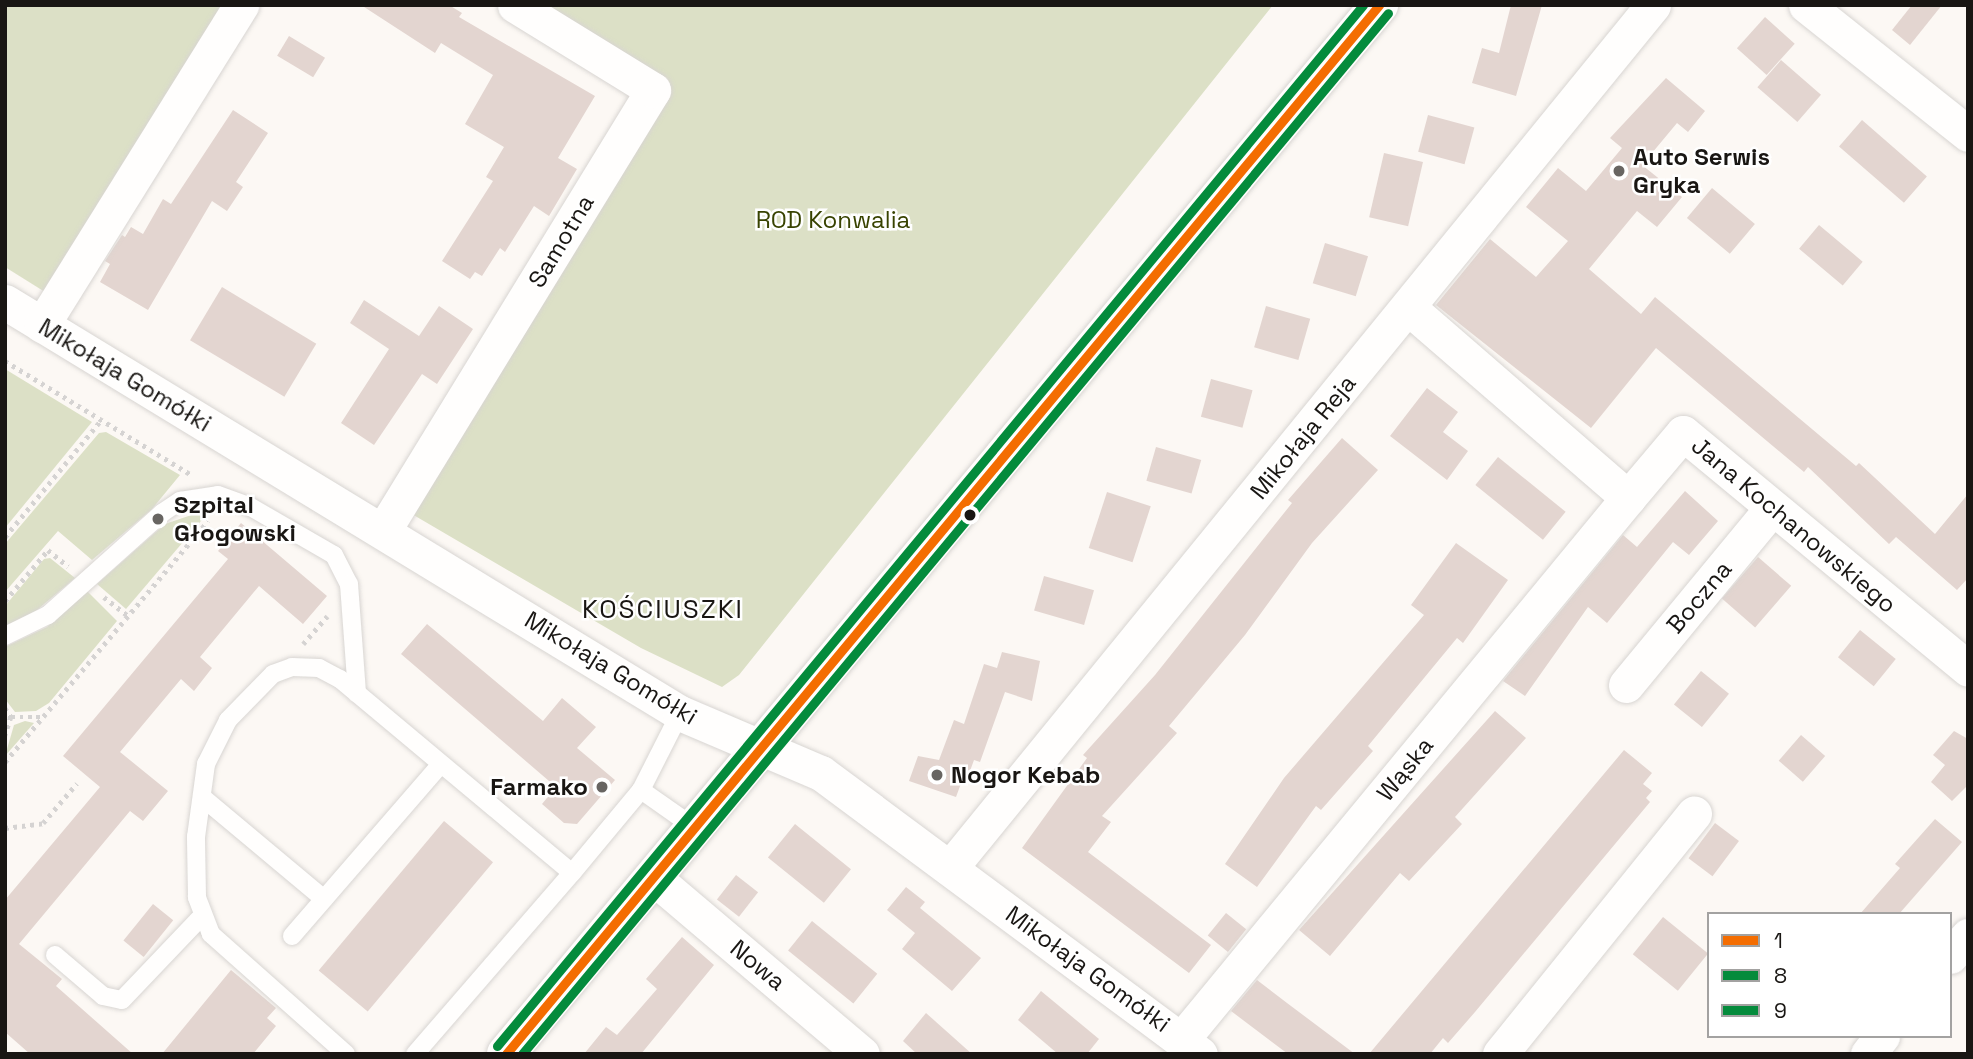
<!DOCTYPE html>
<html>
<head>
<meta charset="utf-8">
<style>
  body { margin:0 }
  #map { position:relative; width:1973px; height:1059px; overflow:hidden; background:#fcf8f4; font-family:"Space Grotesk",sans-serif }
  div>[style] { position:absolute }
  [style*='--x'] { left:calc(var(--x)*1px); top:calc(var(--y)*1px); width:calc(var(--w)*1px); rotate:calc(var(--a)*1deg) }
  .green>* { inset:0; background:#dce0c6 }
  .building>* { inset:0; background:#e3d5d0; transform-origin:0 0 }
  .path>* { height:4.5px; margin-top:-2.25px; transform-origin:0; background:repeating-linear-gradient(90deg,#d5d3d2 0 3.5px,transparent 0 8.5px) }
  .roads { filter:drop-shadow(0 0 2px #d8d5d2) drop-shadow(0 0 2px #d8d5d2) }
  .lane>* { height:18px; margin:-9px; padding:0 9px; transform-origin:9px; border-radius:9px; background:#fffefd }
  .street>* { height:35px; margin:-17.5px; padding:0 17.5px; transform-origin:17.5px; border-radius:17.5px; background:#fffefd }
  .secondary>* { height:38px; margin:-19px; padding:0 19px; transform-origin:19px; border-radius:19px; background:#fffefd }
  .bus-1>* { height:9px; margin:-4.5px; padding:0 4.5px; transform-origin:4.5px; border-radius:4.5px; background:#f46d01 }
  .bus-2>* { height:9px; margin:-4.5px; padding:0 4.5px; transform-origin:4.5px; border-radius:4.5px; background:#048b3c }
  .bus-3>* { height:9px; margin:-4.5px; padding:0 4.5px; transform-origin:4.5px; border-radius:4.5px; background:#048b3c }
  .dots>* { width:19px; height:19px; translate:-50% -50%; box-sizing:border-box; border:4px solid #fff; border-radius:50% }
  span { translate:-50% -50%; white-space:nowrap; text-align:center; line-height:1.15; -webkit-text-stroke:5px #fff; paint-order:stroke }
  .poi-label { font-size:24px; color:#191613; font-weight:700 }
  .left { translate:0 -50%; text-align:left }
  .right { translate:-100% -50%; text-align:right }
  .park-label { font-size:24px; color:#384300 }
  .street-label { font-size:24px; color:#191613 }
  .neighbourhood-label { font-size:26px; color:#191613; letter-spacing:2px }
  .frame { position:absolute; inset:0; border:7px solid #191613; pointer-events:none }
  .legend { position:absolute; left:1707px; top:912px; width:245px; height:126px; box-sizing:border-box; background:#fff; border:2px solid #a3a2a1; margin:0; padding:9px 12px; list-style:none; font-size:21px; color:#191613 }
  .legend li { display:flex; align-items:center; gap:14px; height:35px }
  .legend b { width:35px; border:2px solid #a3a2a1 }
</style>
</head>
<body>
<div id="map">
  <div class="green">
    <div style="clip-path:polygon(5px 5px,225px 5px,45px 292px,5px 267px)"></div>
    <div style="clip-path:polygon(543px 5px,1273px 5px,739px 675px,722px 687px,641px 648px,405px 510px,670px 83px)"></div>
    <div style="clip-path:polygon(5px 369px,92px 422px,5px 528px)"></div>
    <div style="clip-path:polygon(106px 432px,180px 475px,152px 509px,92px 560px,58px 531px,5px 592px,5px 544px,99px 433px)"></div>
    <div style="clip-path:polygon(212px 508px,126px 609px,97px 584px,165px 524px)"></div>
    <div style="clip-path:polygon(50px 558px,75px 578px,37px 610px,5px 626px,5px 606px,44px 559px)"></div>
    <div style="clip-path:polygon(87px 591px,117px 621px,49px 703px,36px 711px,15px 712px,5px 699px,5px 647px,47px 627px)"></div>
    <div style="clip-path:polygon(25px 721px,34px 723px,5px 756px,14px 725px)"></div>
  </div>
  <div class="building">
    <div style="clip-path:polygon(361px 5px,449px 5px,462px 13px,459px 17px,595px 96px,558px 158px,577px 169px,549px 216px,534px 206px,505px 252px,500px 248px,482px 276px,475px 272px,470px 279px,442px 261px,493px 181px,486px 177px,504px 147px,465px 124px,493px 75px,441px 43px,435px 53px)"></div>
    <div style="clip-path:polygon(1511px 5px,1542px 5px,1516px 96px,1472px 83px,1482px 48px,1499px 53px)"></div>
    <div style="clip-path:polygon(1912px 5px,1942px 5px,1910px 45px,1892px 30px)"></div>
    <div style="left:1765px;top:17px;width:40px;height:42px;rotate:42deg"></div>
    <div style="left:289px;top:36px;width:42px;height:23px;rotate:31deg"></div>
    <div style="left:1781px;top:60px;width:53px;height:36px;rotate:41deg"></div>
    <div style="clip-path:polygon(1666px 78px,1705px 111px,1688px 132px,1677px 123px,1642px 165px,1682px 197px,1657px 227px,1637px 211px,1589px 269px,1641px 314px,1655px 297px,1856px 466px,1859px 463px,1935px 534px,1968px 494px,1968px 578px,1957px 590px,1896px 537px,1889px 544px,1808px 467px,1804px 472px,1656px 348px,1591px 428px,1436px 305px,1490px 239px,1536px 277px,1568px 241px,1526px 207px,1558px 168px,1586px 191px,1622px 148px,1610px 138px)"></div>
    <div style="clip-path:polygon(233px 110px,268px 133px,236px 182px,243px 187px,227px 211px,212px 201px,148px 310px,100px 282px,110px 264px,105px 261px,122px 235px,125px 237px,131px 227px,143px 234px,163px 199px,171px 204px)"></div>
    <div style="left:1428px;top:115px;width:48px;height:38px;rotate:15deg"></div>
    <div style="left:1862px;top:120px;width:86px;height:35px;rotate:41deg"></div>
    <div style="left:1384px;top:153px;width:40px;height:66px;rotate:13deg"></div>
    <div style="left:1712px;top:188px;width:56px;height:39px;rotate:40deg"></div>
    <div style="left:1819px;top:225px;width:57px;height:31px;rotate:40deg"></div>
    <div style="left:1325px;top:243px;width:45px;height:42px;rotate:17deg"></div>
    <div style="left:222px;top:287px;width:110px;height:62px;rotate:31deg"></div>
    <div style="clip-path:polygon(364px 300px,419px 336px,439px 306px,473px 329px,437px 384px,422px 374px,374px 445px,341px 423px,389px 349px,350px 323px)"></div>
    <div style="left:1266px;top:306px;width:46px;height:43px;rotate:16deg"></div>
    <div style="left:1211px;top:379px;width:43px;height:39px;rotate:15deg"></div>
    <div style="clip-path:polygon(1427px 388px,1458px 412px,1443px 432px,1468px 451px,1447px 480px,1390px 436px)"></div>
    <div style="clip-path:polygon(1342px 438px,1378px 470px,1312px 543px,1245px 635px,1169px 726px,1177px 733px,1102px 816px,1111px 822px,1088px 852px,1211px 945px,1189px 973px,1022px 848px,1087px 758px,1083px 755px,1155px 675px,1292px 503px,1288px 500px)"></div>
    <div style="left:1156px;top:447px;width:47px;height:35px;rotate:16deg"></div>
    <div style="left:1498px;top:457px;width:87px;height:36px;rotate:39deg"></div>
    <div style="clip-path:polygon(1685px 491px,1718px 521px,1689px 555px,1673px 542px,1607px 623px,1588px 607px,1525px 696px,1503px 681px,1623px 535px,1637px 547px)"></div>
    <div style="left:1107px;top:492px;width:46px;height:59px;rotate:18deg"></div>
    <div style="clip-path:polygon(241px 523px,327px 596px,303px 624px,259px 586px,200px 657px,212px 668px,194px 691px,181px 679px,120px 752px,168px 791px,143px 821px,130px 811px,19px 944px,62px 979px,56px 986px,133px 1054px,30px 1054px,5px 1032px,5px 900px,100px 787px,63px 756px,228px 559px,218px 551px)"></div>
    <div style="clip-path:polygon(1456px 543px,1508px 580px,1463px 643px,1457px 638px,1368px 746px,1373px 751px,1321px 810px,1316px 806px,1257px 887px,1225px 864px,1284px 778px,1424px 615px,1411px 605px)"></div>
    <div style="left:1758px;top:557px;width:44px;height:55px;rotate:41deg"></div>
    <div style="left:1044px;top:576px;width:52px;height:36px;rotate:16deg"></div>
    <div style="clip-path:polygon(427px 624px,543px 721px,562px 698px,596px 727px,577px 748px,615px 780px,577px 824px,564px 823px,542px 804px,556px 787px,401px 654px)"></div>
    <div style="left:1860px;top:630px;width:46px;height:35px;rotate:39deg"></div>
    <div style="clip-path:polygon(1002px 652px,1040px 661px,1032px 701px,1005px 692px,980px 762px,974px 760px,970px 771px,966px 770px,956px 797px,909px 781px,918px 756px,939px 760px,954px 720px,964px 724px,984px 664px,997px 668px)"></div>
    <div style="left:1701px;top:671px;width:36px;height:43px;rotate:39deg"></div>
    <div style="clip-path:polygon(1495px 711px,1526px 738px,1455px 817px,1462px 824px,1409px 881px,1400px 873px,1330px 956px,1299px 930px)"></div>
    <div style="clip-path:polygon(1954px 731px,1968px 739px,1968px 785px,1952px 801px,1931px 782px,1945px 765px,1933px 755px)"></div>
    <div style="left:1801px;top:735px;width:32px;height:34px;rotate:41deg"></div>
    <div style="clip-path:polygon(1624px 750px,1652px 773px,1643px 784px,1652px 791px,1646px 798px,1650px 802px,1475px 1012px,1448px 1043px,1443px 1038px,1430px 1054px,1369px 1054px)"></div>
    <div style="clip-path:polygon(1935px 819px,1962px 842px,1899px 914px,1860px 914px,1900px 868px,1895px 864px)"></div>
    <div style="left:444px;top:821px;width:64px;height:195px;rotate:40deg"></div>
    <div style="left:1715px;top:823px;width:30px;height:44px;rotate:37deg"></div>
    <div style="left:795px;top:824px;width:72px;height:43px;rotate:39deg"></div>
    <div style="left:736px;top:875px;width:28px;height:31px;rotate:38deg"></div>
    <div style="clip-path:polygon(906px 887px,925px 902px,920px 908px,981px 958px,952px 991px,902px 949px,915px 933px,887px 910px)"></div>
    <div style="left:153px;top:904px;width:26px;height:47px;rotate:39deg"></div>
    <div style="left:1226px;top:913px;width:26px;height:29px;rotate:39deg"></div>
    <div style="left:1663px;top:917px;width:58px;height:48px;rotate:39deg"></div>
    <div style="left:812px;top:921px;width:84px;height:38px;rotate:39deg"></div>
    <div style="clip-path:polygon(682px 937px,714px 965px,641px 1054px,584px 1054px,606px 1027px,617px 1035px,657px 989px,646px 979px)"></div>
    <div style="clip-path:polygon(231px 970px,276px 1008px,267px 1018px,276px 1026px,253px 1054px,162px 1054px)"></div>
    <div style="clip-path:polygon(1257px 980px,1287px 1003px,1355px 1054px,1288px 1054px,1231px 1011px)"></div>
    <div style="clip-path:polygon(1041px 991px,1099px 1039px,1087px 1054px,1058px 1054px,1018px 1020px)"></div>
    <div style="clip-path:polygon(926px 1013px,972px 1054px,917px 1054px,903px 1041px)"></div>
  </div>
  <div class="path">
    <div style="--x:5;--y:361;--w:219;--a:31.4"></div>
    <div style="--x:5;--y:537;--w:151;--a:-50.6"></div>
    <div style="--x:104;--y:597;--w:31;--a:38"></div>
    <div style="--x:5;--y:601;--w:67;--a:-49.9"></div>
    <div style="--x:48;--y:550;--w:26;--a:39"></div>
    <div style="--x:303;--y:644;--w:37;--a:-49"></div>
    <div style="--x:5;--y:708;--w:11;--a:56"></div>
    <div style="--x:11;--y:717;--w:20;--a:108"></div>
    <div style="--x:11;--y:717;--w:32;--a:0"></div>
    <div style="--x:5;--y:762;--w:315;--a:-49.9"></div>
    <div style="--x:5;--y:828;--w:38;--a:-7"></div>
    <div style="--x:43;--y:823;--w:52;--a:-49.6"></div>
  </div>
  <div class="roads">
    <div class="lane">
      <div style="--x:5;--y:636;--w:48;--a:-26"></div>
      <div style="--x:48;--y:615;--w:153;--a:-41.8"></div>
      <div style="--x:162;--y:513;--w:22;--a:-34"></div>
      <div style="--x:180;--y:501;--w:38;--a:-9"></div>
      <div style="--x:218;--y:495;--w:33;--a:20"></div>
      <div style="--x:249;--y:506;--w:98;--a:30"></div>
      <div style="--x:334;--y:555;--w:33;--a:63"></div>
      <div style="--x:349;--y:584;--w:110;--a:85.8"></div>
      <div style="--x:641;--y:790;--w:86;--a:-63.1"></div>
      <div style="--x:202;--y:797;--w:159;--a:39.9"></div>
      <div style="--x:292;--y:936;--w:226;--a:-49.1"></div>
      <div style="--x:55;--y:955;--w:63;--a:40.5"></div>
      <div style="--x:103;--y:996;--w:19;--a:12"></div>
      <div style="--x:122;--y:1000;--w:115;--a:-46.4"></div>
      <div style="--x:346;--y:1054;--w:181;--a:-138.4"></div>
      <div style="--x:211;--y:934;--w:40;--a:-111"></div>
      <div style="--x:197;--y:897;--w:60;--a:-91"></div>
      <div style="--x:196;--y:837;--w:74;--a:-82.2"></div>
      <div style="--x:206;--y:764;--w:49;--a:-63.4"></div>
      <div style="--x:228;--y:720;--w:64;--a:-45.6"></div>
      <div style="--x:273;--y:674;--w:20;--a:-20"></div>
      <div style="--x:292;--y:667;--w:27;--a:2"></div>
      <div style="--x:319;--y:668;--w:24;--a:28"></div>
      <div style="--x:340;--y:679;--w:302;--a:39.9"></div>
      <div style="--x:572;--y:873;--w:108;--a:-50.3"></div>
      <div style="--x:641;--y:790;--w:66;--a:35.1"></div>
      <div style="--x:415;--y:1054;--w:240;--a:-49.1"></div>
    </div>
    <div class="street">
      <div style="--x:1806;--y:5;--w:207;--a:38.5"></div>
      <div style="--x:5;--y:302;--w:790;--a:31.34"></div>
      <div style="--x:680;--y:713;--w:153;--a:23.1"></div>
      <div style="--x:821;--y:773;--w:472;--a:36.6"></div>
      <div style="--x:1409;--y:308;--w:290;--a:40.9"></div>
      <div style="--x:1628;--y:498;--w:85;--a:-49.8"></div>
      <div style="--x:1683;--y:433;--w:370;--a:39.6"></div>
      <div style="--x:42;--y:325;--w:377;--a:-58.1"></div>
      <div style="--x:383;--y:531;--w:517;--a:-58.52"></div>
      <div style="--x:653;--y:90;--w:162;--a:-148.4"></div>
      <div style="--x:1626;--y:685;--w:229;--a:-50.5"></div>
      <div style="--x:950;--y:868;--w:1113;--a:-50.83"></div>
      <div style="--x:653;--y:877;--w:274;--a:40.3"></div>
      <div style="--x:1950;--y:956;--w:27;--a:-48"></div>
      <div style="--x:1182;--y:1039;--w:701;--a:-50.5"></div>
      <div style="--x:1500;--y:1054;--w:309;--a:-51.1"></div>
      <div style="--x:1868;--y:1054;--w:23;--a:-52"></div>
    </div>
    <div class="secondary">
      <div style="--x:506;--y:1054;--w:1365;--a:-50.23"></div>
    </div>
  </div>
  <div class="bus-1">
    <div style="--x:506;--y:1054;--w:1365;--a:-50.23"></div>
  </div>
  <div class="bus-2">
    <div style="--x:522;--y:1054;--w:1354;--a:-50.24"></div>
  </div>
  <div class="bus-3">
    <div style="--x:497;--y:1046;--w:1354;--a:-50.24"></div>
  </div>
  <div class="dots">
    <div style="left:1619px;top:171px;background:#686562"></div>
    <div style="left:970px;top:515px;background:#191613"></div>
    <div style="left:158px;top:519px;background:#686562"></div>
    <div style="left:937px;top:775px;background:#686562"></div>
    <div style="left:602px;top:787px;background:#686562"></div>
  </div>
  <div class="poi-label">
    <span class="left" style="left:1633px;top:171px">Auto Serwis<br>Gryka</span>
    <span class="left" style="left:174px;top:519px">Szpital<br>Głogowski</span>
    <span class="left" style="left:951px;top:775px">Nogor Kebab</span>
    <span class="right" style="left:588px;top:787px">Farmako</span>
  </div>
  <div class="park-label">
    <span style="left:833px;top:220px">ROD Konwalia</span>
  </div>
  <div class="street-label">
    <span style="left:561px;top:241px;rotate:-59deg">Samotna</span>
    <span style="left:125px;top:375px;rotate:31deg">Mikołaja Gomółki</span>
    <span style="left:1303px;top:437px;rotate:-51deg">Mikołaja Reja</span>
    <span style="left:1794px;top:525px;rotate:40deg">Jana Kochanowskiego</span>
    <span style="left:1699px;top:597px;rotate:-50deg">Boczna</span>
    <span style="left:611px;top:668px;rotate:31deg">Mikołaja Gomółki</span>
    <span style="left:1405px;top:769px;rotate:-51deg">Wąska</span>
    <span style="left:758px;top:965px;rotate:40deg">Nowa</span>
    <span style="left:1088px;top:969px;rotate:36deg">Mikołaja Gomółki</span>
  </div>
  <div class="neighbourhood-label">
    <span style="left:663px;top:610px">KOŚCIUSZKI</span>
  </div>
  <div class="frame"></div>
  <ul class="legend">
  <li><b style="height:9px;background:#f46d01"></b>1</li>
  <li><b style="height:9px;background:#048b3c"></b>8</li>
  <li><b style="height:9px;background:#048b3c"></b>9</li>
  </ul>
</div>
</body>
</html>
